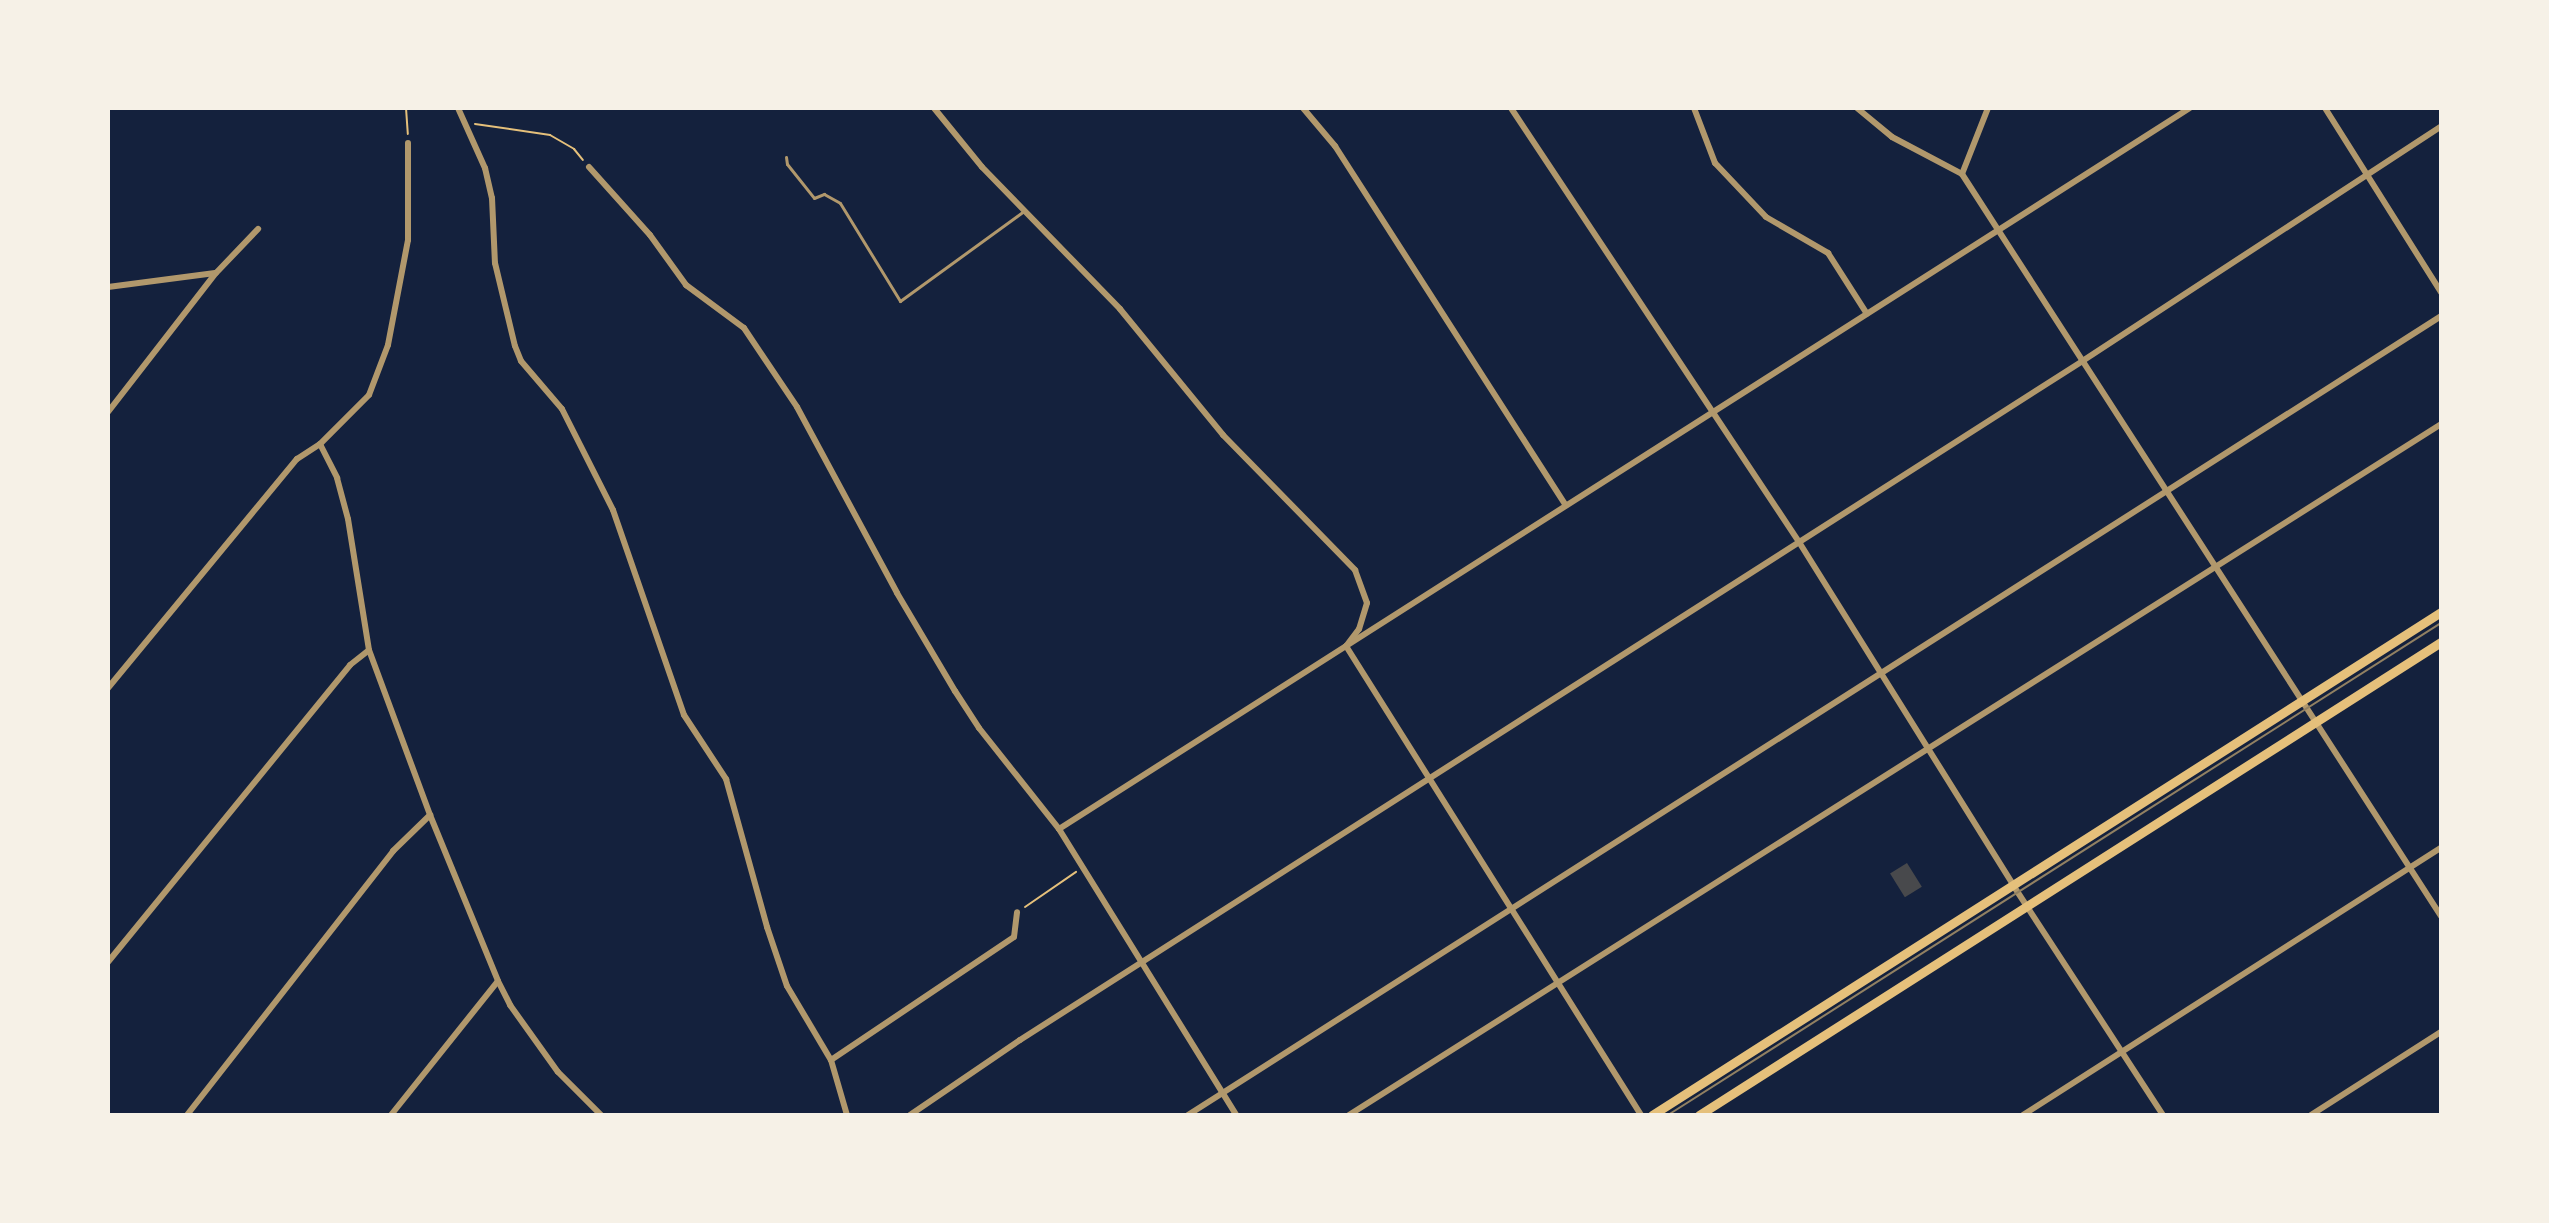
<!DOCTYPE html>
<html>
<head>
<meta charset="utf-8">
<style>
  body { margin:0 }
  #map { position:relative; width:2549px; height:1223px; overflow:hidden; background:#14213d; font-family:"PT Sans",sans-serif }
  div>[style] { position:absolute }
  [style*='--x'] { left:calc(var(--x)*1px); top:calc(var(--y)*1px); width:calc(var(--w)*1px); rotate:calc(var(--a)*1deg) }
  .building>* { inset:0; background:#48494c; transform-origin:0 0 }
  .path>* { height:2px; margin:-1px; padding:0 1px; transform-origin:1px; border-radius:1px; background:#e5c07b }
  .service>* { height:3px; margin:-1.5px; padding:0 1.5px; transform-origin:1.5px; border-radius:1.5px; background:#b1986c }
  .minor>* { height:6px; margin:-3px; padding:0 3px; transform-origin:3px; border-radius:3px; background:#b1986c }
  .secondary>* { height:9px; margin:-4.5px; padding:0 4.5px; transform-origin:4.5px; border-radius:4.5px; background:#e5c07b }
  .tram>* { height:2px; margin:-1px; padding:0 1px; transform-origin:1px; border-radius:1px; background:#918062 }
  span { translate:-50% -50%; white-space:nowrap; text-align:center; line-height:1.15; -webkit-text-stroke:8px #f6f1e7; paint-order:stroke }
  .frame { position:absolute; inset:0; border:110px solid #f6f1e7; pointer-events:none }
</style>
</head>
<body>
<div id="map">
  <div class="building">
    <div style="left:1907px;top:863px;width:28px;height:20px;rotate:58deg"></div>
  </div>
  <div class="path">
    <div style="--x:406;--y:108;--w:26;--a:86"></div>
    <div style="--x:475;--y:124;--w:76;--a:8.3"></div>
    <div style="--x:550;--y:135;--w:28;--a:30"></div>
    <div style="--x:574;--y:149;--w:14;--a:51"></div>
    <div style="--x:1025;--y:907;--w:62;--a:-34.5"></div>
  </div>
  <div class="service">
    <div style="--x:786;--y:157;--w:7;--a:82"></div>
    <div style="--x:787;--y:164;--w:43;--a:51.5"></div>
    <div style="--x:814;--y:198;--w:11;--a:-22"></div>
    <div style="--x:824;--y:194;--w:18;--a:29"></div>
    <div style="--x:840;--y:203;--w:115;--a:58.5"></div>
    <div style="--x:900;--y:301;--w:153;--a:-36"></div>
  </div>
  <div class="minor">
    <div style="--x:458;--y:108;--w:66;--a:65.8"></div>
    <div style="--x:485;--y:168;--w:31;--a:77"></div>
    <div style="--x:492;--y:198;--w:65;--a:87.4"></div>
    <div style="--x:495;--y:263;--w:85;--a:76.5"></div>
    <div style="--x:515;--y:346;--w:16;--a:68"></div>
    <div style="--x:521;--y:361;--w:63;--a:49.5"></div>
    <div style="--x:562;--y:409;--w:113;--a:63.2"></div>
    <div style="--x:613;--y:510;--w:217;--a:70.9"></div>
    <div style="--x:684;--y:715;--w:77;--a:56.7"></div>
    <div style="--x:726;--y:779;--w:154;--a:74.5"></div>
    <div style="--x:767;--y:927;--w:62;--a:71.3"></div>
    <div style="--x:787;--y:986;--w:86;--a:59.3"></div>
    <div style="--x:831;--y:1060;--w:57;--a:73.8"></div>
    <div style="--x:934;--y:108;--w:76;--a:50.9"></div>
    <div style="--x:982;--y:167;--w:198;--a:45.8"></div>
    <div style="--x:1120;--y:309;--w:163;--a:50.7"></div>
    <div style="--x:1223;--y:435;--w:189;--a:45.6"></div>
    <div style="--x:1355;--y:570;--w:35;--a:70"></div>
    <div style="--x:1367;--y:603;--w:27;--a:107"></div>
    <div style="--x:1359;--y:629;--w:21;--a:127"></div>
    <div style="--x:1346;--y:646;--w:554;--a:57.83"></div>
    <div style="--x:1303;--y:108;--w:50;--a:49.9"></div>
    <div style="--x:1335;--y:146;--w:426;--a:57.3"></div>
    <div style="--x:1511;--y:108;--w:521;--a:56.43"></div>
    <div style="--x:1799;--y:542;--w:404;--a:58"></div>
    <div style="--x:2013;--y:885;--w:275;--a:56.9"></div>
    <div style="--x:1694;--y:108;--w:59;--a:69.1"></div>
    <div style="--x:1715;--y:163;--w:74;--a:46.6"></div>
    <div style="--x:1766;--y:217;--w:72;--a:30.1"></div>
    <div style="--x:1828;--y:253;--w:72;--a:57.4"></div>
    <div style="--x:1857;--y:108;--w:45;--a:39.6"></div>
    <div style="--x:1892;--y:137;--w:79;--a:27.9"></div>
    <div style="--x:1962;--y:174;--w:883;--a:57.16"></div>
    <div style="--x:2325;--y:108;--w:218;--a:57.8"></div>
    <div style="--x:408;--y:143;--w:97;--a:90"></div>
    <div style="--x:408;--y:240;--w:107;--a:100.8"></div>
    <div style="--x:388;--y:345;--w:53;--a:110.8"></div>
    <div style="--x:369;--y:395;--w:69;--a:135"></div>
    <div style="--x:320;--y:444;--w:38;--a:63"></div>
    <div style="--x:337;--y:478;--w:42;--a:75"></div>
    <div style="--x:348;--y:519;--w:133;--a:80.9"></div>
    <div style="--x:369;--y:650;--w:176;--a:69.7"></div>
    <div style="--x:430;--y:815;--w:179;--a:67.7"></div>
    <div style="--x:498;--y:981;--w:27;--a:63"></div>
    <div style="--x:510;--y:1005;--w:82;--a:54.4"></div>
    <div style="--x:558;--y:1072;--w:61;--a:45"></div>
    <div style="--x:589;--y:167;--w:91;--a:48.1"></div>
    <div style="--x:650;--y:235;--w:62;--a:54.2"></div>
    <div style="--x:686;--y:285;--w:72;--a:36.6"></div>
    <div style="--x:744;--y:328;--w:95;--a:56.1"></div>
    <div style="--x:797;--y:407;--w:211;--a:61.7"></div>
    <div style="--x:897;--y:593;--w:114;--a:59.4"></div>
    <div style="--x:955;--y:691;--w:44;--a:57"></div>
    <div style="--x:979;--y:728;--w:129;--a:51.6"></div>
    <div style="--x:1059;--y:829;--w:336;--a:58.2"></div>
    <div style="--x:1962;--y:174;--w:71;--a:-68.5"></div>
    <div style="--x:108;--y:287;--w:108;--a:-7.5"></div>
    <div style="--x:108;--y:412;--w:176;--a:-52.2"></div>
    <div style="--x:216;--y:273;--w:61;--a:-46.3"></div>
    <div style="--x:108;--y:688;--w:297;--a:-50.5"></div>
    <div style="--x:297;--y:459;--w:27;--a:-33"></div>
    <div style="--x:1059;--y:829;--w:1341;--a:-32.52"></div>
    <div style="--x:108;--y:962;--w:383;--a:-50.8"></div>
    <div style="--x:350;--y:665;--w:24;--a:-38"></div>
    <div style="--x:831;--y:1060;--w:220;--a:-33.9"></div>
    <div style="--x:1014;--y:937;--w:25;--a:-83"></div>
    <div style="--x:187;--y:1115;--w:335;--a:-52"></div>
    <div style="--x:393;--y:851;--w:52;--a:-44.2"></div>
    <div style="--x:391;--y:1115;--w:171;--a:-51.4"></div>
    <div style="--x:910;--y:1115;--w:133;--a:-34.3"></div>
    <div style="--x:1020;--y:1040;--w:1263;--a:-32.58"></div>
    <div style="--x:2084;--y:360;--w:427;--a:-33.2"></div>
    <div style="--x:1188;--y:1115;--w:1486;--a:-32.52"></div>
    <div style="--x:1349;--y:1115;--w:1292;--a:-32.32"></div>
    <div style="--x:2023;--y:1115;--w:496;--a:-32.6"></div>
    <div style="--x:2311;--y:1115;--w:154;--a:-32.6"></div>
  </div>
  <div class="secondary">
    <div style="--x:1652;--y:1115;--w:936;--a:-32.52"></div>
    <div style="--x:1699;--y:1115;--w:880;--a:-32.52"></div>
  </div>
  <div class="tram">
    <div style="--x:1668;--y:1115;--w:916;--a:-32.48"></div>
  </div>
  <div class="frame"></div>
</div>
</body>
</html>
